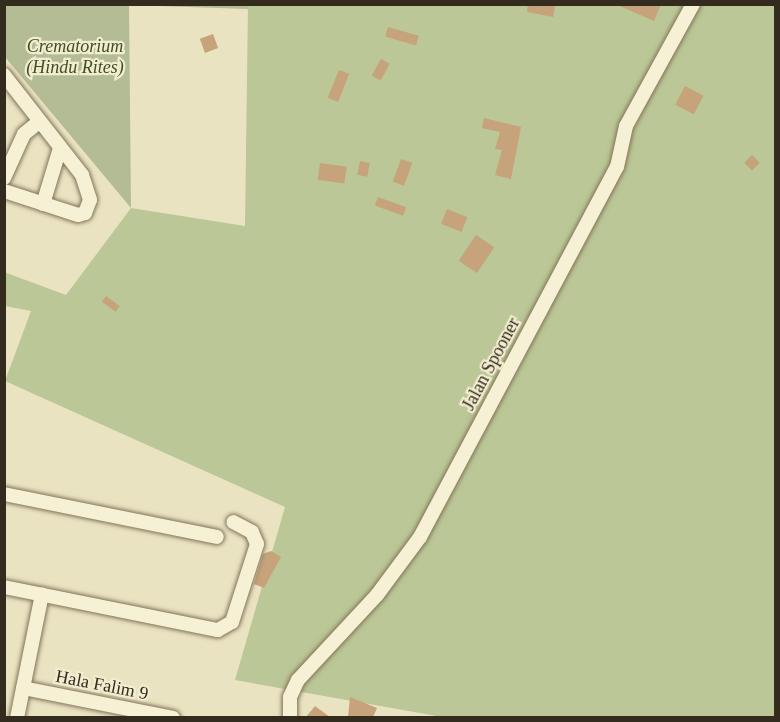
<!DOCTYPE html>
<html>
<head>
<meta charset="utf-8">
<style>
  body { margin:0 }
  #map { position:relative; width:780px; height:722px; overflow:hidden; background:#eae3c1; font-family:Georgia,serif }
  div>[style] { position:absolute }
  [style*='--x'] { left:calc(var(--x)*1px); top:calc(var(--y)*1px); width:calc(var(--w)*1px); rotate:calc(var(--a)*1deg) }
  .green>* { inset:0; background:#bbc796 }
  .cemetery>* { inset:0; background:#b3bc95 }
  .building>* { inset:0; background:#c6a37a; transform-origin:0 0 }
  .roads { filter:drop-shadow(0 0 2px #82755a) drop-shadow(0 0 2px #82755a) }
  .minor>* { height:14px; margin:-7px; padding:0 7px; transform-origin:7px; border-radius:7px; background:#f6f0d4 }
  span { translate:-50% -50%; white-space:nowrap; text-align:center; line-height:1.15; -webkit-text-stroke:4.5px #f2edd0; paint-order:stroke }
  .park-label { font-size:18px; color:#3f4e25; font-style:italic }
  .street-label { font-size:18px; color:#332b1d }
  .frame { position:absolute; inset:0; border:6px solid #332b1d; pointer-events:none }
</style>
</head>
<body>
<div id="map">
  <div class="green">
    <div style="clip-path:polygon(248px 5px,775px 5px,775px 717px,442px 717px,235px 680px,285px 507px,5px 381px,31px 311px,5px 306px,4px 272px,66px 295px,131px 208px,245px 226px)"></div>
  </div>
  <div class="cemetery">
    <div style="clip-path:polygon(4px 5px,248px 4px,248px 9px,129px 5px,131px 208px,5px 57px)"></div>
  </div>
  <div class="building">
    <div style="clip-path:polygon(528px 4px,555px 6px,553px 17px,527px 12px)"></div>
    <div style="clip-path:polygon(615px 4px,661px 4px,654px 21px)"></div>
    <div style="left:388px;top:27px;width:32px;height:10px;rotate:16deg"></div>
    <div style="left:213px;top:34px;width:15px;height:14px;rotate:70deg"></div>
    <div style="left:381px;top:59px;width:10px;height:19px;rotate:29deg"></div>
    <div style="left:339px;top:70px;width:11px;height:30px;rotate:22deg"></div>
    <div style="left:685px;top:86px;width:21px;height:21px;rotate:28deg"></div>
    <div style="clip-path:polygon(484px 118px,521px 127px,511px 179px,495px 175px,502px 150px,495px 149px,500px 132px,482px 128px)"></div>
    <div style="left:752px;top:155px;width:11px;height:11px;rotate:45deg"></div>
    <div style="left:401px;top:159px;width:12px;height:24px;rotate:20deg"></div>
    <div style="left:360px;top:161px;width:10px;height:14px;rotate:11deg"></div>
    <div style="left:320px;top:163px;width:27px;height:17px;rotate:8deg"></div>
    <div style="left:378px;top:197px;width:30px;height:9px;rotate:20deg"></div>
    <div style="left:447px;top:209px;width:22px;height:16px;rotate:22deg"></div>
    <div style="left:476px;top:235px;width:22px;height:31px;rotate:34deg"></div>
    <div style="left:106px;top:296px;width:17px;height:7px;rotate:36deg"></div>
    <div style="clip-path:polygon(271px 551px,281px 557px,264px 588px,254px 584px,263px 554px)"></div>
    <div style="clip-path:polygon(350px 697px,377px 708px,373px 717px,348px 717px)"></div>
    <div style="clip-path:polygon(315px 706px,330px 717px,306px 717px)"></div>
  </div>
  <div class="roads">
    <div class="minor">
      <div style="--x:4;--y:75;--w:127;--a:52"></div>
      <div style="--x:82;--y:175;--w:26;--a:72"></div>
      <div style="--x:90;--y:200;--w:14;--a:111"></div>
      <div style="--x:85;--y:213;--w:7;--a:164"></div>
      <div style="--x:78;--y:215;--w:78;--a:-162"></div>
      <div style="--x:4;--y:178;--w:48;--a:-65.6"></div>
      <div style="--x:24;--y:134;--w:19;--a:-39"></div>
      <div style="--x:43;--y:204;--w:59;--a:-73.1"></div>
      <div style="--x:4;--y:494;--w:217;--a:11.4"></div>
      <div style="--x:4;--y:587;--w:218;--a:11.4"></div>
      <div style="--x:218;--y:630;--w:16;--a:-30"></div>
      <div style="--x:232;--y:622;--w:82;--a:-72.2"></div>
      <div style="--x:257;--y:544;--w:13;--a:-113"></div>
      <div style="--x:252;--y:532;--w:21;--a:-152"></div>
      <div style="--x:23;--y:688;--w:153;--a:11.3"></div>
      <div style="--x:17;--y:718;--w:126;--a:-78.6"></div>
      <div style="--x:290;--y:718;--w:21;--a:-90"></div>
      <div style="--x:290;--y:697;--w:19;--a:-65"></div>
      <div style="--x:298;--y:680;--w:116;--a:-47.1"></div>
      <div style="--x:377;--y:595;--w:72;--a:-53.4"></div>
      <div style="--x:420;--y:537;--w:419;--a:-62"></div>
      <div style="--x:617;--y:167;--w:42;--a:-77.6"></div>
      <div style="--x:626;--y:126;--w:139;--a:-61.2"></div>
    </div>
  </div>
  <div class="park-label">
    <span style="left:75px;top:57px">Crematorium<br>(Hindu Rites)</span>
  </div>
  <div class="street-label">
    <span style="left:491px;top:364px;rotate:-62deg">Jalan Spooner</span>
    <span style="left:102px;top:685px;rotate:11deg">Hala Falim 9</span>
  </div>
  <div class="frame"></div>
</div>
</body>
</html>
